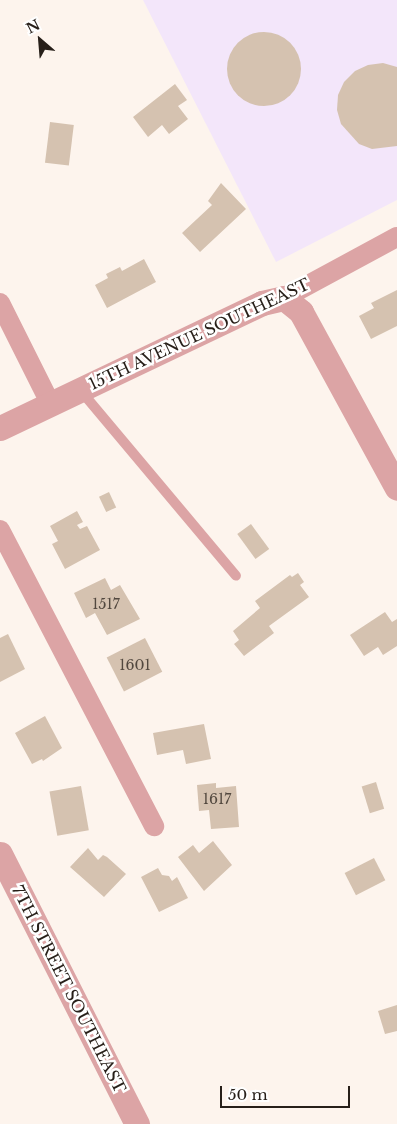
<!DOCTYPE html>
<html>
<head>
<meta charset="utf-8">
<style>
  body { margin:0 }
  #map { position:relative; width:397px; height:1124px; overflow:hidden; background:#fdf4ed; font-family:"Libre Baskerville",serif }
  div>[style] { position:absolute }
  [style*='--x'] { left:calc(var(--x)*1px); top:calc(var(--y)*1px); width:calc(var(--w)*1px); rotate:calc(var(--a)*1deg) }
  .industrial>* { inset:0; background:#f3e6fa }
  .building>* { inset:0; background:#d5c2b0; transform-origin:0 0 }
  .round { border-radius:50% }
  .service>* { height:10px; margin:-5px; padding:0 5px; transform-origin:5px; border-radius:5px; background:#dca4a5 }
  .minor>* { height:20px; margin:-10px; padding:0 10px; transform-origin:10px; border-radius:10px; background:#dca4a5 }
  .tertiary>* { height:25px; margin:-12.5px; padding:0 12.5px; transform-origin:12.5px; border-radius:12.5px; background:#dca4a5 }
  span { translate:-50% -50%; white-space:nowrap; text-align:center; line-height:1.15; -webkit-text-stroke:5px #fff; paint-order:stroke }
  .number-label { font-size:14px; color:#52483f }
  .number-label span { -webkit-text-stroke-width:0 }
  .street-label { font-size:16px; color:#271f19 }
  .north { position:absolute; left:15px; top:15px; width:50px; height:50px; -webkit-text-stroke:4px #fff; paint-order:stroke; rotate:333deg; font-size:14px; font-weight:700; line-height:20px; text-align:center; color:#271f19 }
  .north::after { content:''; display:block; margin:auto; width:18px; height:22px; background:#271f19; clip-path:polygon(50% 0,100% 100%,50% 72%,0 100%) }
  .scale { position:absolute; left:220px; top:1086px; width:130px; height:22px; box-sizing:border-box; border:2px solid #271f19; border-top:0; padding-left:6px; font-size:15px; line-height:18px; white-space:nowrap; color:#271f19; -webkit-text-stroke:4px #fff; paint-order:stroke }
</style>
</head>
<body>
<div id="map">
  <div class="industrial">
    <div style="clip-path:polygon(143px 0,397px 0,397px 200px,276px 262px)"></div>
  </div>
  <div class="building">
    <div class="round" style="left:227px;top:32px;width:74px;height:74px"></div>
    <div style="clip-path:polygon(383px 63px,397px 67px,397px 146px,372px 149px,359px 144px,341px 124px,337px 110px,338px 95px,344px 82px,355px 71px,368px 65px)"></div>
    <div style="clip-path:polygon(175px 84px,187px 100px,178px 106px,188px 119px,169px 134px,162px 125px,148px 137px,133px 117px)"></div>
    <div style="left:50px;top:122px;width:24px;height:41px;rotate:7deg"></div>
    <div style="clip-path:polygon(221px 183px,246px 209px,200px 252px,182px 233px,212px 205px,208px 201px)"></div>
    <div style="clip-path:polygon(144px 259px,156px 282px,107px 308px,95px 285px,108px 278px,106px 274px,120px 267px,122px 271px)"></div>
    <div style="clip-path:polygon(397px 290px,397px 326px,371px 339px,359px 316px,374px 308px,371px 303px)"></div>
    <div style="left:109px;top:492px;width:17px;height:11px;rotate:65deg"></div>
    <div style="clip-path:polygon(77px 511px,83px 522px,77px 525px,80px 529px,87px 526px,100px 550px,65px 569px,52px 544px,58px 541px,50px 526px)"></div>
    <div style="left:251px;top:524px;width:31px;height:17px;rotate:54deg"></div>
    <div style="clip-path:polygon(298px 573px,304px 582px,300px 585px,309px 597px,269px 626px,274px 633px,244px 656px,234px 644px,239px 640px,233px 631px,260px 608px,255px 601px,290px 575px,292px 577px)"></div>
    <div style="clip-path:polygon(105px 578px,111px 590px,120px 585px,140px 619px,107px 635px,95px 613px,86px 618px,74px 593px)"></div>
    <div style="clip-path:polygon(385px 612px,392px 622px,397px 619px,397px 646px,383px 655px,378px 647px,364px 656px,350px 635px)"></div>
    <div style="clip-path:polygon(8px 634px,25px 669px,0 682px,0 638px)"></div>
    <div style="left:145px;top:638px;width:38px;height:43px;rotate:63deg"></div>
    <div style="clip-path:polygon(45px 716px,62px 748px,43px 761px,42px 759px,32px 764px,15px 733px)"></div>
    <div style="clip-path:polygon(204px 724px,211px 759px,186px 764px,183px 750px,157px 755px,153px 733px)"></div>
    <div style="left:376px;top:782px;width:28px;height:15px;rotate:73deg"></div>
    <div style="clip-path:polygon(216px 783px,216px 788px,236px 786px,239px 827px,211px 829px,209px 810px,199px 811px,197px 785px)"></div>
    <div style="left:81px;top:786px;width:45px;height:32px;rotate:80deg"></div>
    <div style="clip-path:polygon(213px 841px,232px 865px,204px 891px,178px 857px,193px 845px,199px 853px)"></div>
    <div style="clip-path:polygon(88px 848px,98px 860px,103px 855px,107px 857px,126px 874px,104px 897px,70px 867px)"></div>
    <div style="left:374px;top:858px;width:25px;height:33px;rotate:63deg"></div>
    <div style="clip-path:polygon(158px 868px,162px 875px,169px 876px,172px 881px,177px 877px,188px 898px,159px 912px,141px 877px)"></div>
    <div style="clip-path:polygon(397px 1005px,397px 1031px,385px 1034px,378px 1011px)"></div>
  </div>
  <div class="service">
    <div style="--x:81;--y:391;--w:241;--a:50"></div>
  </div>
  <div class="minor">
    <div style="--x:284;--y:298;--w:128;--a:-28.4"></div>
    <div style="--x:0;--y:303;--w:112;--a:63.4"></div>
    <div style="--x:0;--y:530;--w:334;--a:62.5"></div>
  </div>
  <div class="tertiary">
    <div style="--x:0;--y:428;--w:290;--a:-25.5"></div>
    <div style="--x:262;--y:303;--w:23;--a:-13"></div>
    <div style="--x:284;--y:298;--w:22;--a:39"></div>
    <div style="--x:301;--y:312;--w:200;--a:61.4"></div>
    <div style="--x:0;--y:854;--w:303;--a:63.1"></div>
  </div>
  <div class="number-label">
    <span style="left:106px;top:604px">1517</span>
    <span style="left:135px;top:665px">1601</span>
    <span style="left:217px;top:799px">1617</span>
  </div>
  <div class="street-label">
    <span style="left:199px;top:334px;rotate:-25deg">15TH AVENUE SOUTHEAST</span>
    <span style="left:69px;top:989px;rotate:63deg">7TH STREET SOUTHEAST</span>
  </div>
  <div class="north">N</div>
  <div class="scale">50 m</div>
</div>
</body>
</html>
